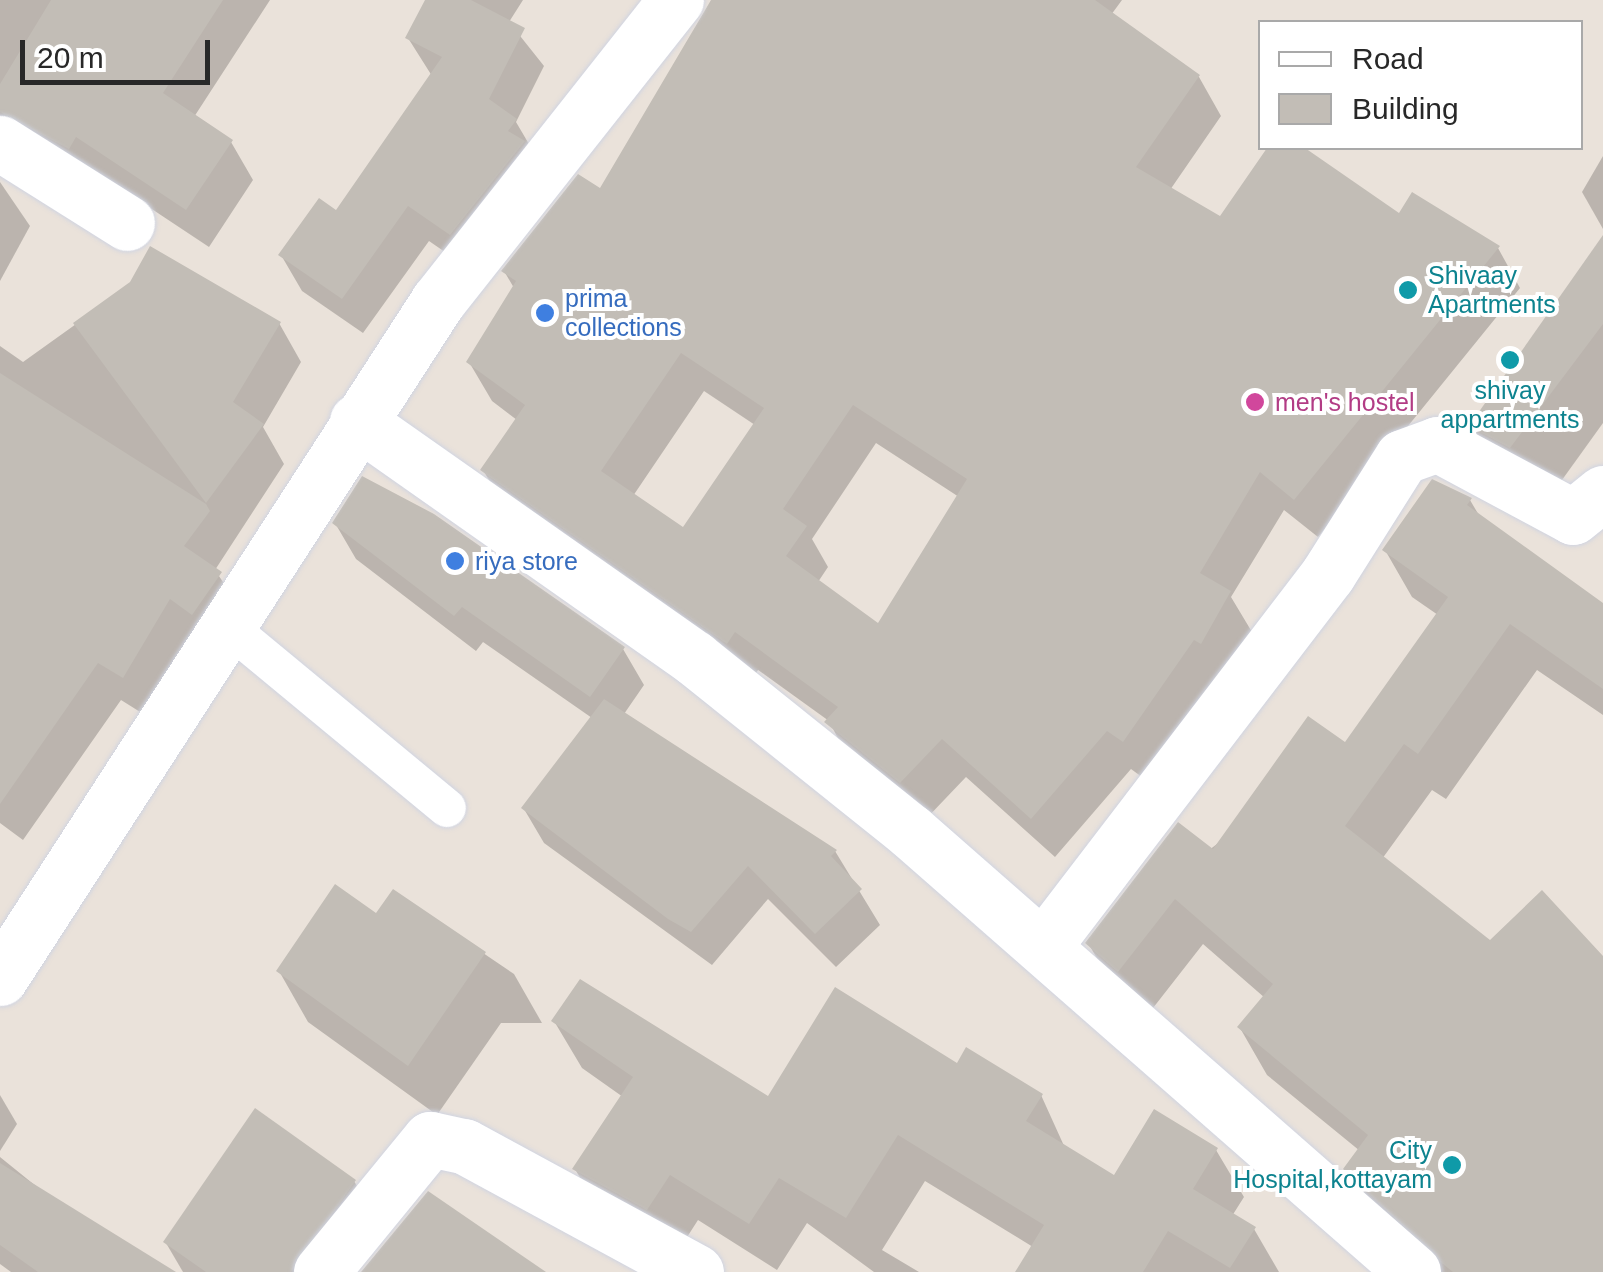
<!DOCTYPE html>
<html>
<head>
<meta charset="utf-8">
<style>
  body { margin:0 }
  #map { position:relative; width:1603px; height:1272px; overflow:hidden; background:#eae2da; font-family:Helvetica,sans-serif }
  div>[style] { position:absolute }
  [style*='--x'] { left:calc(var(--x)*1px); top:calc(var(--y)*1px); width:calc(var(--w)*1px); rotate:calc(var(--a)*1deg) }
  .shadow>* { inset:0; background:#0003 }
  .building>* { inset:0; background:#c2bdb6 }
  .roads { filter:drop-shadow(0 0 2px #d0d4e1) drop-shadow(0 0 2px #d0d4e1) }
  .lane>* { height:38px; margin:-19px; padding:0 19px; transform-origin:19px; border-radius:19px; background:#fff }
  .street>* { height:55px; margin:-27.5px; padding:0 27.5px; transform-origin:27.5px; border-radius:27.5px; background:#fff }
  .dots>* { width:28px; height:28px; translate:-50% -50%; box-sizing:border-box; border:5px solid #fff; border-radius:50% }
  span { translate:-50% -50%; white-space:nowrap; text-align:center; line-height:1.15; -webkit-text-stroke:8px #fff; paint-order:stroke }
  .culture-label { font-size:25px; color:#0d838f }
  .left { translate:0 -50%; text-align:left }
  .right { translate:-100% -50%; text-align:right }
  .shop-label { font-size:25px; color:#366cbe }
  .hotel-label { font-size:25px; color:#b23c85 }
  .legend { position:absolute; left:1258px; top:20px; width:325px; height:130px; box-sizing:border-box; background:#fff; border:2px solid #a9a9a9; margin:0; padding:12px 18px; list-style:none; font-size:30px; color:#282828 }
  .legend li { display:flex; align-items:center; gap:20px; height:50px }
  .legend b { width:50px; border:2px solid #a9a9a9 }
  .scale { position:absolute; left:20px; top:40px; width:190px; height:45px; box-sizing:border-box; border:5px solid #282828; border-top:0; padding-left:12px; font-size:30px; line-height:35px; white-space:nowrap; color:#282828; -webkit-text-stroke:8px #fff; paint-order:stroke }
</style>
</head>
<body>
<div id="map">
  <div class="shadow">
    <div style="clip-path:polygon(0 0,270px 0,194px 117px,231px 142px,253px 180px,209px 247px,99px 174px,0 164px)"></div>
    <div style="clip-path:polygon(428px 0,523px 0,509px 22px,544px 66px,516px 122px,536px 156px,471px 270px,429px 241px,363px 333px,302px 291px,281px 255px,336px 214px,432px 76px,408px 38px)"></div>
    <div style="clip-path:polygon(evenodd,714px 0,1122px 0,1111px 15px,1199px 77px,1221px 116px,1170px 190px,1221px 220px,1270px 148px,1300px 148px,1400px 216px,1498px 248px,1520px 288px,1318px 537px,1284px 510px,1231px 597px,1252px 632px,1146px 780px,1131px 769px,1055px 857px,966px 777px,924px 821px,850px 762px,829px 721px,758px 670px,750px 682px,506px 509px,483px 470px,517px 420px,492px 401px,469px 362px,514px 288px,504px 271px,600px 192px,714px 0,704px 391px,755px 425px,684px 531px,633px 496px,704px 391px,714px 0,876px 443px,959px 497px,878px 627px,818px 582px,828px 567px,812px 539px,876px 443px)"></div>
    <div style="clip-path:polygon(1603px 156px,1603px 229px,1582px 192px)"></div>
    <div style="clip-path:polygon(0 182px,30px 226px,0 281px)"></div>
    <div style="clip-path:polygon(1603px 240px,1603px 423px,1544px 505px,1506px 484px,1472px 426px)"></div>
    <div style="clip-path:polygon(132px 284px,279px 323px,301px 362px,263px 427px,284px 464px,215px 570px,243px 612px,145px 715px,121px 700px,23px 840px,0 823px,0 346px,23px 362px)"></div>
    <div style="clip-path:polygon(1432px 482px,1470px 500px,1480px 517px,1603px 604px,1603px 715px,1537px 670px,1446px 799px,1432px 790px,1382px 859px,1490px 943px,1603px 958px,1603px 1272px,1431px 1272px,1373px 1216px,1346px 1169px,1360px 1151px,1267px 1075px,1240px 1028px,1265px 998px,1203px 944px,1146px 1017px,1116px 991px,1088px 943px,1346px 745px,1438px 615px,1412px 597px,1385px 550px)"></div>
    <div style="clip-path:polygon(335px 523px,623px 649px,644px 685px,624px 714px,835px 851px,880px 925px,836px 967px,768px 899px,712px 965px,544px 843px,524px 809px,592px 718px,483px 642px,476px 651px,356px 559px)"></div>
    <div style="clip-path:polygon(393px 892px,514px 974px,542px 1023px,501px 1023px,437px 1115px,308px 1022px,279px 971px,376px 917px)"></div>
    <div style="clip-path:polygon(554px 1021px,769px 1099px,958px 1066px,1041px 1095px,1065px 1148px,1115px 1178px,1216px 1150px,1244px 1197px,1232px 1216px,1254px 1229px,1279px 1272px,1018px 1272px,1033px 1247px,925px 1181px,882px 1250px,919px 1272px,874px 1272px,807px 1223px,777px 1270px,698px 1220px,675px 1256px,602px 1216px,575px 1169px,623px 1097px,582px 1068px)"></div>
    <div style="clip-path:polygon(0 1095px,17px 1124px,0 1151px)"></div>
    <div style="clip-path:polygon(0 1157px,47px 1195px,167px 1272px,11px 1272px,0 1264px)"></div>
    <div style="clip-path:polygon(354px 1181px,382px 1229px,346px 1272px,183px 1272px,166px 1243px)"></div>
  </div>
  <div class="building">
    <div style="clip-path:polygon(51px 0,223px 0,163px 93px,233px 140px,186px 210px,76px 137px,69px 149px,0 112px,0 84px)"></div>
    <div style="clip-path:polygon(425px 0,471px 0,525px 28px,489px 99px,517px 119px,508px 131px,525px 141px,450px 235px,408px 206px,342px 299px,278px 255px,319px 198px,336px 210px,442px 57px,405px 38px)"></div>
    <div style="clip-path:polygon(evenodd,711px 0,1095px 0,1200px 75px,1136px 167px,1220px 216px,1267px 148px,1305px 148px,1399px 213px,1412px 192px,1500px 246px,1294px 500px,1260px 472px,1200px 573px,1231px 591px,1201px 644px,1194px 640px,1123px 742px,1107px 731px,1031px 819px,942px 739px,900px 783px,824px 722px,838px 707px,735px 632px,727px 644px,480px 470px,525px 405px,466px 362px,516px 281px,501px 271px,578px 174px,600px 188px,711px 0,681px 353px,764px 408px,683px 527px,601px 471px,681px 353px,711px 0,853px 405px,967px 479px,878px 623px,786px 556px,807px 526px,783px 509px,853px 405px)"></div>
    <div style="clip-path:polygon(1603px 235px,1603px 324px,1510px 448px,1469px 426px)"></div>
    <div style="clip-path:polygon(150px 246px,281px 322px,233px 402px,264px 424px,206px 503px,73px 323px,130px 282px)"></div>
    <div style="clip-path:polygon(0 373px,206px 504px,210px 511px,184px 546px,222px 572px,192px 615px,170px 599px,123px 678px,98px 663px,0 804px)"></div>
    <div style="clip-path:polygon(362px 476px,434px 514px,625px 647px,590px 697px,462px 607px,454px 616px,332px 523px)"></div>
    <div style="clip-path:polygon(1432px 479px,1472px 498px,1467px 505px,1603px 603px,1603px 689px,1510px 624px,1418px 754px,1404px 744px,1345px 826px,1490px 940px,1542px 890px,1603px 956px,1603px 1272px,1453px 1272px,1443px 1264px,1343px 1169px,1368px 1135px,1237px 1027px,1273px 984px,1175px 899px,1118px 972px,1085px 943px,1178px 822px,1213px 849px,1308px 716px,1345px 742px,1448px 597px,1382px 550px)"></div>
    <div style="clip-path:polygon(604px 699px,837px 850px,831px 856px,862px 889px,815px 934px,748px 866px,691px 932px,668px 919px,521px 808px)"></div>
    <div style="clip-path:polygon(335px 884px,376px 913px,393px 889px,486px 952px,408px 1066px,276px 971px)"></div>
    <div style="clip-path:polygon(580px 979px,768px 1096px,835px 987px,957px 1063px,966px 1047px,1043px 1094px,1026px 1121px,1114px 1175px,1154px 1109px,1218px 1148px,1193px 1189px,1256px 1227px,1230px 1268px,1168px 1231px,1143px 1272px,1015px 1272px,1044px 1225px,898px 1135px,846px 1218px,779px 1178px,749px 1224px,670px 1175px,647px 1210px,572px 1169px,633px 1077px,551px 1021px)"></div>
    <div style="clip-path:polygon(255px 1108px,356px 1180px,291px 1272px,206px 1272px,163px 1242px)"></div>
    <div style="clip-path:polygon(0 1163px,176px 1272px,38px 1272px,0 1245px)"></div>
    <div style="clip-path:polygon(428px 1191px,546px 1272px,361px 1272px)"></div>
  </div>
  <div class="roads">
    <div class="lane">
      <div style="--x:228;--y:627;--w:284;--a:39.6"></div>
    </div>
    <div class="street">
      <div style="--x:0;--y:143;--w:150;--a:32.2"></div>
      <div style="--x:357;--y:421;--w:412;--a:35.1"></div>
      <div style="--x:694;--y:658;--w:277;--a:38.7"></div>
      <div style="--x:910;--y:831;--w:669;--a:41.24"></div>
      <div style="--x:1046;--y:943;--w:464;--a:-52.6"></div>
      <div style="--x:1328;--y:574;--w:138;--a:-57.7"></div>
      <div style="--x:1402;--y:457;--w:37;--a:-20"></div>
      <div style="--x:1437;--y:444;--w:154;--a:28.2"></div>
      <div style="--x:1573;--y:517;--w:38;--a:-39"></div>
      <div style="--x:0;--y:978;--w:806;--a:-57.1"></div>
      <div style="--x:438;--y:301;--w:384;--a:-51.7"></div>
      <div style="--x:321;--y:1272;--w:172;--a:-50.7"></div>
      <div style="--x:430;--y:1139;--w:35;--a:12"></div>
      <div style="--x:464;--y:1146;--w:264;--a:28.5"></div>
    </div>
  </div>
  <div class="dots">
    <div style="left:1408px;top:290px;background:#0f9aa8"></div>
    <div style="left:545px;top:313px;background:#3f7fe0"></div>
    <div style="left:1510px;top:360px;background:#0f9aa8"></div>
    <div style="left:1255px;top:402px;background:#d1479c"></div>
    <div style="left:455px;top:561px;background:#3f7fe0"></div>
    <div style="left:1452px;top:1165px;background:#0f9aa8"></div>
  </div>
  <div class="culture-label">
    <span class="left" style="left:1428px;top:290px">Shivaay<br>Apartments</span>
    <span style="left:1510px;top:405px">shivay<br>appartments</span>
    <span class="right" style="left:1432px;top:1165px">City<br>Hospital,kottayam</span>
  </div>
  <div class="shop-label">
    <span class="left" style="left:565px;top:313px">prima<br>collections</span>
    <span class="left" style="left:475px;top:561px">riya store</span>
  </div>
  <div class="hotel-label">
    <span class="left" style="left:1275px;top:402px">men's hostel</span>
  </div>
  <ul class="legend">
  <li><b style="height:12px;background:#fff"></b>Road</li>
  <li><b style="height:28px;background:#c2bdb6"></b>Building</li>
  </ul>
  <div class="scale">20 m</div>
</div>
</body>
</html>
